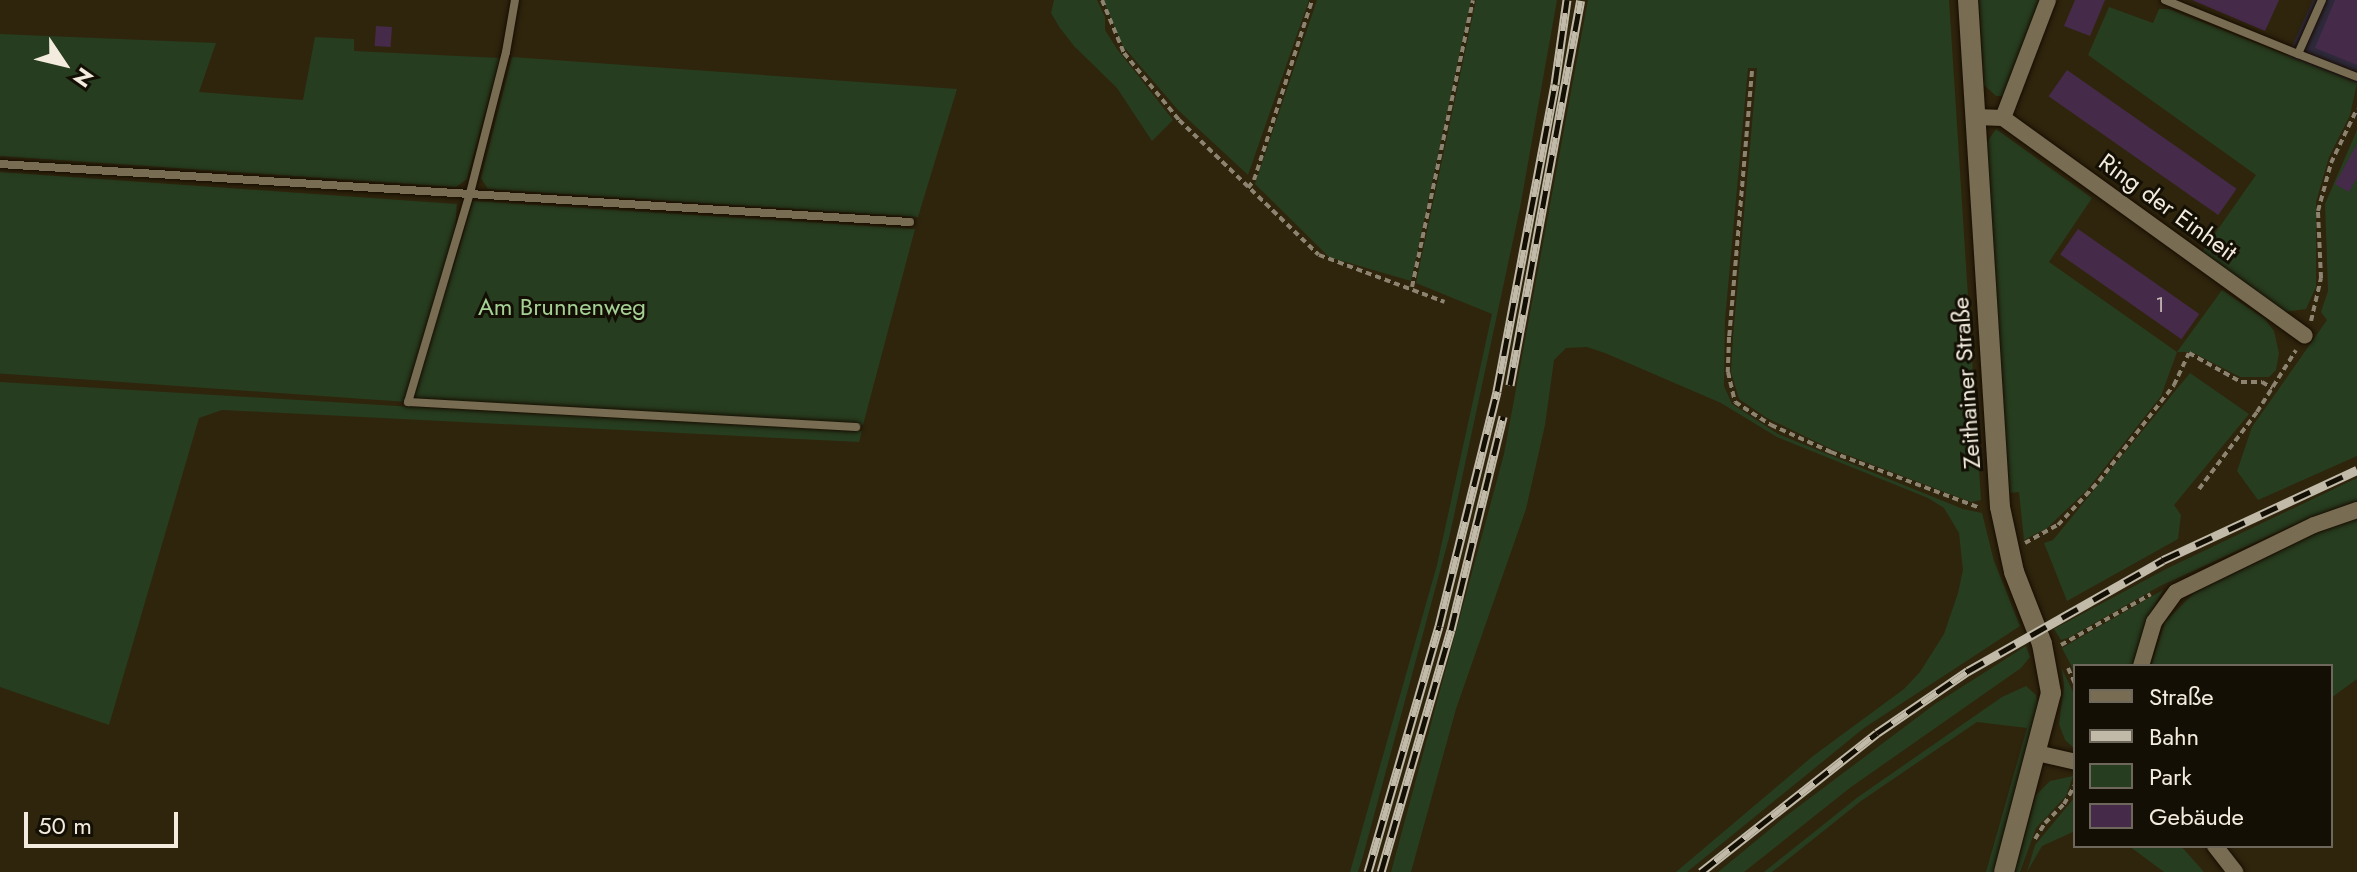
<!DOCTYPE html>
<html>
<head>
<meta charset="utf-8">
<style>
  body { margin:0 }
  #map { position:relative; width:2357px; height:872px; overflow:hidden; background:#2f250d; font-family:Jost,sans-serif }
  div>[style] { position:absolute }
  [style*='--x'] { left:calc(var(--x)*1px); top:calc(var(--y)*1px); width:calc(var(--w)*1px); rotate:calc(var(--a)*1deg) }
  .industrial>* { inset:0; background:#2f2a3b }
  .green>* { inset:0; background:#273d1f; transform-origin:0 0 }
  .building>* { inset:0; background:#462a4a; transform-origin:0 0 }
  .path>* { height:4px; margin-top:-2px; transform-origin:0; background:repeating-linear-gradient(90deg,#8c8370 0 6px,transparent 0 10px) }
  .roads { filter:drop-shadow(0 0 2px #170d00) drop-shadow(0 0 2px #170d00) }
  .service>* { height:8px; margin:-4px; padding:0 4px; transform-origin:4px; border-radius:4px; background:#786c52 }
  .minor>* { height:16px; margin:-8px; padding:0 8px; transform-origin:8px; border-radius:8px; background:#786c52 }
  .tertiary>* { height:20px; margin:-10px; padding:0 10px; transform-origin:10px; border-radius:10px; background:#786c52 }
  .rail>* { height:9px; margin-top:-4.5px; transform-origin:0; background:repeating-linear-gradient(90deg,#130f05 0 18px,#c1baa9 0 36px); box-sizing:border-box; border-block:2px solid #c1baa9 }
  span { translate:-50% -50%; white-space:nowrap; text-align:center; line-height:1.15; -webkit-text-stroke:6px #130f05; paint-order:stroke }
  .number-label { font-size:20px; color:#c8bcb9 }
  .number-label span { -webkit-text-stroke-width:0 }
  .street-label { font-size:24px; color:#f3ecde }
  .park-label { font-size:24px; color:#a5d195 }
  .legend { position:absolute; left:2073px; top:664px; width:260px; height:184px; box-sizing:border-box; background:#130f05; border:2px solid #6d675c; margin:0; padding:10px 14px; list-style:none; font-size:24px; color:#f3ecde }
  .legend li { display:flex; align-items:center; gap:16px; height:40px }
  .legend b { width:40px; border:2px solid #6d675c }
  .north { position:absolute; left:24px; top:24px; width:80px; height:80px; -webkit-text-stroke:6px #130f05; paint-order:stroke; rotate:125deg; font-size:22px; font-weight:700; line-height:32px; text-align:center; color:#f3ecde }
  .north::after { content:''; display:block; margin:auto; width:28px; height:36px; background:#f3ecde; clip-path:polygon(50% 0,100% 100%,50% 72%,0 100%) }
  .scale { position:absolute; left:24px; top:812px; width:154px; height:36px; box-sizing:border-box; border:4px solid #f3ecde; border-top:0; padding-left:10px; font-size:24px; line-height:28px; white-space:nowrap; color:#f3ecde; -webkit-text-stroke:6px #130f05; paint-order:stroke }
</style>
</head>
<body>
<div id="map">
  <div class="industrial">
    <div style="clip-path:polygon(2313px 0,2357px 0,2357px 83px,2287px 57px)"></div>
  </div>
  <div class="green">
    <div style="clip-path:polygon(1054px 0,1097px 0,1105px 17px,1105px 30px,1117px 49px,1173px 120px,1152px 141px,1117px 88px,1074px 46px,1060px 28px,1051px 13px)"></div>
    <div style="clip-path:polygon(1103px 0,1309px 0,1248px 175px,1178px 110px,1123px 46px)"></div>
    <div style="clip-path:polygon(1317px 0,1471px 0,1411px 281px,1329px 257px,1255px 184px)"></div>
    <div style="clip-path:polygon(1476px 0,1557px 0,1520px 208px,1450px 534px,1363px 856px,1358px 872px,1350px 872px,1437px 565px,1492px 314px,1416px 283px)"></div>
    <div style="clip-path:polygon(1588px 0,1949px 0,1981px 500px,1971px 502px,1829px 448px,1767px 418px,1739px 399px,1731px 372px,1733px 337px,1757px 68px,1748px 68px,1725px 320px,1724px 386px,1732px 404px,1778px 434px,1963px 509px,1982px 513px,1994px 561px,2020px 626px,1864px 728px,1687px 872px,1676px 872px,1813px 756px,1904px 689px,1920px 672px,1944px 634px,1958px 593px,1963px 570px,1959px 533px,1944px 508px,1928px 498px,1777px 437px,1721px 403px,1605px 353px,1587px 347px,1566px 348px,1554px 360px,1545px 425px,1526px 509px,1456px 709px,1411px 872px,1391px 872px,1504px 454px)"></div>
    <div style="clip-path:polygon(1979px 0,2042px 0,2003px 96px,1996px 96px,1984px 85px)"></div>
    <div style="clip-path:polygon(2109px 7px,2153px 23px,2159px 9px,2169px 9px,2357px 83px,2350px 115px,2329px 157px,2316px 202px,2316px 287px,2306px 309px,2284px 312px,2202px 252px,2256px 175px,2088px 55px)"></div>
    <div style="clip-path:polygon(0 34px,216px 43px,199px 92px,303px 100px,315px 37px,354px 39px,354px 51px,500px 58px,467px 179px,456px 187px,0 156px)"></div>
    <div style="clip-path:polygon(512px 57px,957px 89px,918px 217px,488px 189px,481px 178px)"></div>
    <div style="clip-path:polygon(1996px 129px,2092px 198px,2049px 262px,2177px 352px,2222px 290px,2265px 319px,2274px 331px,2279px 353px,2276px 370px,2269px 377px,2240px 377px,2192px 352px,2177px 352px,2161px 396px,2087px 490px,2047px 528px,2024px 540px,2019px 492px,2010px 493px,2001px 380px,1987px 142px)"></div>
    <div style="clip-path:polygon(2357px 130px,2357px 456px,2258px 500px,2237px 471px,2252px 427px,2327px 320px,2321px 312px,2328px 291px,2325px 204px)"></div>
    <div style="left:0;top:172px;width:458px;height:201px;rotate:4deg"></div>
    <div style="clip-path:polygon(473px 201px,915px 229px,863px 425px,415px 399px)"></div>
    <div style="clip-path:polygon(2190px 373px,2249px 414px,2174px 505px,2181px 515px,2178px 539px,2067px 601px,2044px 543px,2053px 540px)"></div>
    <div style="clip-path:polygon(0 382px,397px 406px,862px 431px,859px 442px,222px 410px,199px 418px,109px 725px,0 687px)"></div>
    <div style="clip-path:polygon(2357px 478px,2357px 501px,2309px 518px,2160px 586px,2068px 638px,2061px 640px,2054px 629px,2168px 568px)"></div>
    <div style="clip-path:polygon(2357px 518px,2357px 679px,2331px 698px,2331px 666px,2151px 666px,2165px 622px,2194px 593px,2317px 533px)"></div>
    <div style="clip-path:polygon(2163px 590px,2146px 621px,2134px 666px,2075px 666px,2075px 673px,2062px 648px)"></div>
    <div style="clip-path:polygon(2026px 646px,2030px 657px,2021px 668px,1851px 787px,1744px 872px,1718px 872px,1786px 816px,1935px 704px)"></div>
    <div style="clip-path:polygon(2062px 669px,2075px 696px,2075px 749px,2065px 740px,2059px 724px,2064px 686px)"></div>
    <div style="clip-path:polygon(2026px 686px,2036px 695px,2039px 708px,1995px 872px,1986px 872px,2027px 728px,1977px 722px,1861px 801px,1772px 872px,1764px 872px,1858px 797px,2002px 697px)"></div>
    <div style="clip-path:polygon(2073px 776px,2066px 796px,2036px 828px,2020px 872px,2015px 872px,2036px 795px,2050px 781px)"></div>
    <div style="clip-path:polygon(2075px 797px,2075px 831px,2042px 846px,2027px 872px,2035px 845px)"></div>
    <div style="clip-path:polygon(2129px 846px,2181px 846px,2204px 872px,2164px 872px)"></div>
  </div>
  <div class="building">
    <div style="clip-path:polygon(2075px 0,2105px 0,2090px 36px,2064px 26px)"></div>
    <div style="clip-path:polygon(2192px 0,2279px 0,2265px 31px)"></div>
    <div style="clip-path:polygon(2335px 0,2357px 0,2357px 65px,2315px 48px)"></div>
    <div style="left:376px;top:26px;width:16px;height:20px;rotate:4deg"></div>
    <div style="left:2067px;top:70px;width:207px;height:32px;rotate:35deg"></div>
    <div style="clip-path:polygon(2357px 144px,2357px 178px,2349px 192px,2335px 184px)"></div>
    <div style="left:2078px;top:229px;width:148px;height:31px;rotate:35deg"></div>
  </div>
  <div class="path">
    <div style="--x:1102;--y:0;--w:57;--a:67.5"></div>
    <div style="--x:1124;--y:53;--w:87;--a:50.6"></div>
    <div style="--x:1179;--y:120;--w:194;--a:44"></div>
    <div style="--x:1319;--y:255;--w:134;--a:20.5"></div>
    <div style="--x:1752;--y:71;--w:267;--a:94.9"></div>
    <div style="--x:1729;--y:337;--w:35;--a:92"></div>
    <div style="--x:1728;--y:372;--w:31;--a:77"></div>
    <div style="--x:1735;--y:402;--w:43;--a:32.6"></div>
    <div style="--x:1771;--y:425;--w:66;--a:24.2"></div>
    <div style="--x:1831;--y:452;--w:159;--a:20.6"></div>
    <div style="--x:1248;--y:188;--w:10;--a:-53"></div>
    <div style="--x:1254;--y:180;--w:189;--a:-72.1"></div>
    <div style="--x:1412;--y:287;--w:293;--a:-78"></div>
    <div style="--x:2311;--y:321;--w:44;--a:-76.9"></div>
    <div style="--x:2321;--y:278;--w:67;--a:-92.6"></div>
    <div style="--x:2318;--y:211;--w:50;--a:-74.8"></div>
    <div style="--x:2331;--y:163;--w:60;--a:-64.3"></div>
    <div style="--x:2199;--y:489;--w:96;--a:-53"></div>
    <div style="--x:2257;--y:412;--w:73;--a:-57.8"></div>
    <div style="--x:2025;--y:543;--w:38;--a:-29"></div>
    <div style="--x:2058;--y:525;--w:60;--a:-47"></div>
    <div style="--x:2099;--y:481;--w:122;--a:-52"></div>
    <div style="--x:2174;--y:385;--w:35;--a:-65"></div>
    <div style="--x:2189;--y:353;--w:60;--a:29.1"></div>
    <div style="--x:2241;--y:382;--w:21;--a:0"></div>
    <div style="--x:2262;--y:382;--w:12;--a:31"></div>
    <div style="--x:2061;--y:645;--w:103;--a:-29.5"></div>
    <div style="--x:2068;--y:668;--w:17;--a:66"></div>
    <div style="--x:2035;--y:839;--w:19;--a:-58"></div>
    <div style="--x:2045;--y:823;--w:27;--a:-45"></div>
    <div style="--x:2064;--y:804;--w:22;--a:-60"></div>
  </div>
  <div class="roads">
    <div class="service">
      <div style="--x:515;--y:0;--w:53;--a:99.8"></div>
      <div style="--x:506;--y:52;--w:146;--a:104.3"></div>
      <div style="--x:470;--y:193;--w:218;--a:106.5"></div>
      <div style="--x:408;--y:402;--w:449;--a:3.2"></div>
      <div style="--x:2165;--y:0;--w:144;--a:22.1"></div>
      <div style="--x:2322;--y:0;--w:59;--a:114"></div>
      <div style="--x:2298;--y:54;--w:63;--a:21.3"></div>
      <div style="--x:0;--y:164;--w:912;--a:3.65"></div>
    </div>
    <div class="minor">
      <div style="--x:1976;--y:117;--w:27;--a:2"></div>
      <div style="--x:2003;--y:118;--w:372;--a:35.8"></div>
      <div style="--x:2003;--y:118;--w:126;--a:-69.1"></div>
      <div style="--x:2141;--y:666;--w:46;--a:-73.5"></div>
      <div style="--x:2154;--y:622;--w:37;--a:-54"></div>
      <div style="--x:2176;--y:592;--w:153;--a:-25.9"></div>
      <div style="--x:2314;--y:525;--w:46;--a:-19.2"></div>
      <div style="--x:2037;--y:753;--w:39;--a:13"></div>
      <div style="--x:2215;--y:846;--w:33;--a:52"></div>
    </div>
    <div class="tertiary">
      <div style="--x:1968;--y:0;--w:508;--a:86.39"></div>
      <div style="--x:2000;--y:507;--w:66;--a:77.8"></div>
      <div style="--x:2014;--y:572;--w:77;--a:68.7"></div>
      <div style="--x:2042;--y:644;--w:50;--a:79.6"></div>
      <div style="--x:2051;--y:693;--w:185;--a:104.7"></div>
    </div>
  </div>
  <div class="rail">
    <div style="--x:1510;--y:385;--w:391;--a:-79.6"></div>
    <div style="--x:1368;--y:872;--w:256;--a:-73.9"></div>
    <div style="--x:1439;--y:626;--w:242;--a:-76.1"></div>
    <div style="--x:1497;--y:391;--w:312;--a:-79.3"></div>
    <div style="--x:1555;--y:84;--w:85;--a:-81.9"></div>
    <div style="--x:1381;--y:872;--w:252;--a:-73.9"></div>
    <div style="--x:1451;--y:630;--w:220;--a:-76.3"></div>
    <div style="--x:1701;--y:872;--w:224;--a:-38.3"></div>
    <div style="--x:1877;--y:733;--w:110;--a:-34.3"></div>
    <div style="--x:1968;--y:671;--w:224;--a:-29.6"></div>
    <div style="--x:2163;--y:560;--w:214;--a:-24.9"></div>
  </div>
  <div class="number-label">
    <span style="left:2160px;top:305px">1</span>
  </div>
  <div class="street-label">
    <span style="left:2168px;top:207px;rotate:36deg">Ring der Einheit</span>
    <span style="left:1966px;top:383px;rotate:-94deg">Zeithainer Straße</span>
  </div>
  <div class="park-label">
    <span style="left:562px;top:307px">Am Brunnenweg</span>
  </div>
  <ul class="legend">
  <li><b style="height:10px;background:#786c52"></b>Straße</li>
  <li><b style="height:10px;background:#c1baa9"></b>Bahn</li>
  <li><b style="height:22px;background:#273d1f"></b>Park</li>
  <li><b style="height:22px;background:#462a4a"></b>Gebäude</li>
  </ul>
  <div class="north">N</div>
  <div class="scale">50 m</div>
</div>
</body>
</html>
